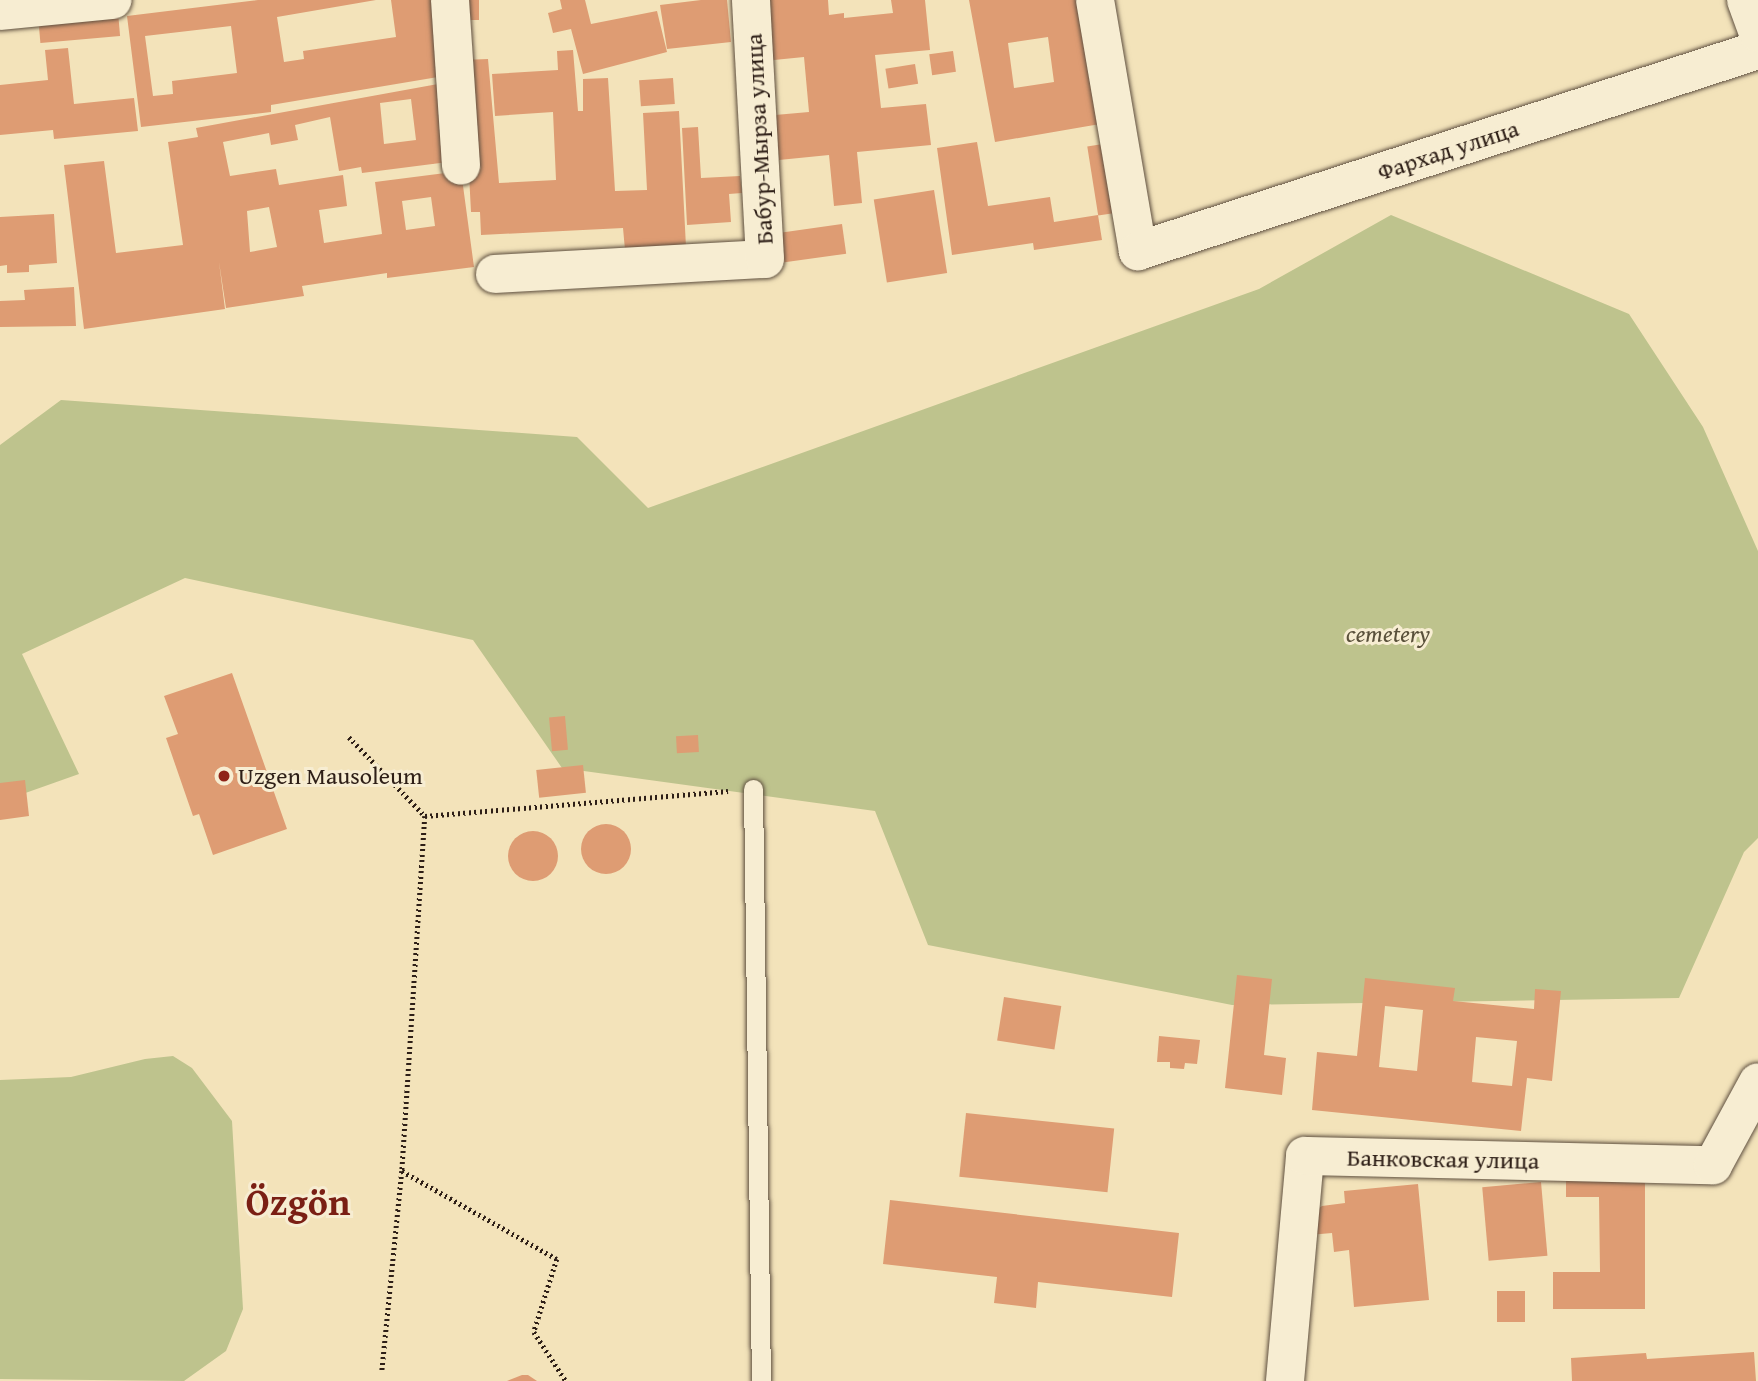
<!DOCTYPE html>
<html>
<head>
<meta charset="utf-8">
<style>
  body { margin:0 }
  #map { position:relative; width:1758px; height:1381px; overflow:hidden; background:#f3e3ba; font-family:"Gentium Book Plus",serif }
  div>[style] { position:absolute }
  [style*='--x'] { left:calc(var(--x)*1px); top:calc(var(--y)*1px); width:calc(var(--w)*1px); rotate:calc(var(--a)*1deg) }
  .green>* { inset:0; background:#bec38d }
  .building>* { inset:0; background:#de9c73; transform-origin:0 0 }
  .round { border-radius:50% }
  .path>* { height:4.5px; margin-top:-2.25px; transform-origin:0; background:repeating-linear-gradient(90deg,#2e1f17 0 2px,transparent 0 5.5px) }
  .roads { filter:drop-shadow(0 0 2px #5f5040) drop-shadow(0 0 2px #5f5040) }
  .lane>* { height:19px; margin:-9.5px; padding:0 9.5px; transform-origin:9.5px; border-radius:9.5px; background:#f7edd2 }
  .street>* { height:38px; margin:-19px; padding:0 19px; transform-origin:19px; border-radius:19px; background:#f7edd2 }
  .secondary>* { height:38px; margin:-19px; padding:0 19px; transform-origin:19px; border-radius:19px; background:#f7edd2 }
  .dots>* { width:19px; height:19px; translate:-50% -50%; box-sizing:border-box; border:4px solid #f7edd2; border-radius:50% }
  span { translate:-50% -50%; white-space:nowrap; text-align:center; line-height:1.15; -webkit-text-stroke:6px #f7edd2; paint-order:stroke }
  .street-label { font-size:24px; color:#2e1f17 }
  .park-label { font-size:24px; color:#59503a; font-style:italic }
  .poi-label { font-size:24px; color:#2e1f17 }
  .left { translate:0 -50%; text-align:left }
  .town-label { font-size:38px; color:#7a1f14; font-weight:700 }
</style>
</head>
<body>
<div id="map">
  <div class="green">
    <div style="clip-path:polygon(1391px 215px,1629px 314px,1703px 427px,1758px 551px,1758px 838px,1744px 852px,1679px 998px,1232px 1005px,928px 945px,875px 811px,562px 768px,473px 640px,185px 578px,22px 654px,79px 774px,0 802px,0 445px,61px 400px,577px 437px,648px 508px,1259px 289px)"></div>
    <div style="clip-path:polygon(173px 1056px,192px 1068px,232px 1121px,243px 1309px,226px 1351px,184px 1381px,0 1379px,0 1080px,71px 1077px,145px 1059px)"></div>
  </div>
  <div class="building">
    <div style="clip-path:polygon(evenodd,258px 0,376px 0,277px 17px,284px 62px,304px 59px,303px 51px,396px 37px,391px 0,436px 0,444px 76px,271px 105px,271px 112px,141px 127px,127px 16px,258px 0,231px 26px,237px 73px,172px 81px,173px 94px,153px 96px,145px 36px,231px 26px)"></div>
    <div style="left:456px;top:0;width:23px;height:20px"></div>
    <div style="clip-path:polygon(560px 0,585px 0,591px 24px,657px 11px,667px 52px,583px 74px,571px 29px,553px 33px,548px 13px,562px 9px)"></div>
    <div style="clip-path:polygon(701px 0,727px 0,731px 42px,667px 49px,660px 5px)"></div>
    <div style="clip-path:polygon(758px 0,828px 0,829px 15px,844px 13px,844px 18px,893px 13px,891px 0,925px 0,930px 50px,875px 55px,881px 108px,926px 104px,931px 145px,857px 152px,862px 203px,834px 206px,829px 155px,779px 160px,775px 115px,809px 112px,804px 57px,764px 61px)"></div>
    <div style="clip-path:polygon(evenodd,969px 0,1078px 0,1100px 124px,995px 142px,969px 0,1048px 37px,1054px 82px,1014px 88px,1008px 43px,1048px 37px)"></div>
    <div style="left:118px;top:12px;width:24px;height:80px;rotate:85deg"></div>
    <div style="clip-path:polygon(68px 48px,74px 104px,134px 98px,138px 131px,54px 139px,53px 130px,0 135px,0 85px,48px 80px,45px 50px)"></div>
    <div style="clip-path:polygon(573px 50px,578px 111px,583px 111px,583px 117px,583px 79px,608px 78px,615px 191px,647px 190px,643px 113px,679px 111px,686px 247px,625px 250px,623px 228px,481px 235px,480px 212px,471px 212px,463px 60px,488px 59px,499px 183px,556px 180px,553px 112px,495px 116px,492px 74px,558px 70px,557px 51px)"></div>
    <div style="left:953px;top:51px;width:21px;height:24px;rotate:82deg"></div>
    <div style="left:915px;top:64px;width:20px;height:30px;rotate:81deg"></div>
    <div style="left:673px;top:78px;width:26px;height:34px;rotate:86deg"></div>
    <div style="clip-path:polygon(evenodd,438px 84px,448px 162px,362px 173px,361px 167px,339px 171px,330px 117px,295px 125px,298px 140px,271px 145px,269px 133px,223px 142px,230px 176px,276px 169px,279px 185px,343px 175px,347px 206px,319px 210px,324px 243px,382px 234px,375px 182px,461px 171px,474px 267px,387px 278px,387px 273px,302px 286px,304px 296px,226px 308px,219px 262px,225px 309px,84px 329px,64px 165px,104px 161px,116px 253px,183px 245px,168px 142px,198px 137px,196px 128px,438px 84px,411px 99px,416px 140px,384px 144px,380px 103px,411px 99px,438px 84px,431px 197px,435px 226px,406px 230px,402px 201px,431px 197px,438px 84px,269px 207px,277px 247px,250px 252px,247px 211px,269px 207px)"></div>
    <div style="clip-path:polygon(698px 127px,701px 178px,740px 176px,742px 193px,729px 194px,731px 222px,687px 225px,682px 128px)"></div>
    <div style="clip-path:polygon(977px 142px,988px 206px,1050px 197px,1054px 222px,1098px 215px,1102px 240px,1034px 250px,1033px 243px,952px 255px,937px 148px)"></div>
    <div style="left:1109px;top:143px;width:70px;height:22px;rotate:81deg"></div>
    <div style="left:934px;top:190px;width:84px;height:61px;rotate:81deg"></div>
    <div style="clip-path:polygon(54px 214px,57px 263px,29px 265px,29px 272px,7px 273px,7px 265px,0 266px,0 217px)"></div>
    <div style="left:842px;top:224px;width:30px;height:73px;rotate:82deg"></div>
    <div style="clip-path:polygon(74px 287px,76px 326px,0 327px,0 301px,25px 300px,24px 290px)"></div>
    <div style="clip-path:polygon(232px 673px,287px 829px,213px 855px,199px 814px,193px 816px,166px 738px,178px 734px,164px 696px)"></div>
    <div style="left:565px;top:716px;width:34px;height:16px;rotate:85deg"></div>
    <div style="left:698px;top:735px;width:17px;height:22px;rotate:87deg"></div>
    <div style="left:583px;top:765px;width:28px;height:47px;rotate:84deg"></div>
    <div style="clip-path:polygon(25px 780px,29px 816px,0 820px,0 783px)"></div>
    <div class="round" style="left:581px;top:824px;width:50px;height:50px"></div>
    <div class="round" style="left:508px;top:831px;width:50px;height:50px"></div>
    <div style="clip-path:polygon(1237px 975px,1272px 979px,1264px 1055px,1286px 1058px,1282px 1095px,1225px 1088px)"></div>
    <div style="clip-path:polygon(evenodd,1365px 978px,1455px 988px,1453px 1001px,1534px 1009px,1535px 989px,1561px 991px,1552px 1081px,1527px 1078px,1521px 1131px,1312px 1110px,1317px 1052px,1357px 1056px,1365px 978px,1385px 1006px,1423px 1010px,1417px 1071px,1379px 1067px,1385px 1006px,1365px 978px,1476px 1037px,1517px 1041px,1512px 1086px,1472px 1082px,1476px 1037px)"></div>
    <div style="left:1004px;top:997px;width:58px;height:44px;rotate:9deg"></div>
    <div style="clip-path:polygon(1159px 1036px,1200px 1040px,1197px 1064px,1185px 1063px,1184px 1069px,1170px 1068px,1170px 1062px,1157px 1062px)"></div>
    <div style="left:966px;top:1113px;width:149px;height:64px;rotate:6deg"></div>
    <div style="clip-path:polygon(1566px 1169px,1645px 1169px,1645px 1309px,1553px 1309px,1553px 1272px,1600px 1272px,1599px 1197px,1566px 1197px)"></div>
    <div style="left:1541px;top:1182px;width:74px;height:59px;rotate:85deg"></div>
    <div style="clip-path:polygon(1418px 1184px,1429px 1300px,1354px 1307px,1349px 1250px,1334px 1252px,1332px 1233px,1309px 1235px,1316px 1210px,1322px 1206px,1345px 1203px,1344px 1191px)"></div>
    <div style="clip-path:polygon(890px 1200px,1179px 1233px,1172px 1297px,1038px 1282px,1036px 1308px,994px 1303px,997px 1277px,883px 1264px)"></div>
    <div style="left:1497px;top:1291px;width:28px;height:31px"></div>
    <div style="clip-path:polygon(1754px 1352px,1756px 1381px,1572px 1381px,1571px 1358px,1646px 1353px,1647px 1359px)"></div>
    <div style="clip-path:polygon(522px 1375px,528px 1375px,537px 1381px,507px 1381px)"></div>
  </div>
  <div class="path">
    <div style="--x:349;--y:737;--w:110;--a:46.1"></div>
    <div style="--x:425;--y:816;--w:356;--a:93.7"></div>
    <div style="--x:402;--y:1171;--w:201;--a:95.7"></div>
    <div style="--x:425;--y:816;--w:304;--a:-4.7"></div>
    <div style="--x:402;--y:1171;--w:178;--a:29.6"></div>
    <div style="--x:557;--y:1259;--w:77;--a:107.5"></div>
    <div style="--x:534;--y:1332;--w:59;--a:56.9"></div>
  </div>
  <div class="roads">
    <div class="lane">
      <div style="--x:753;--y:789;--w:592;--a:89.23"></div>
    </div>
    <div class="street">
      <div style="--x:450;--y:0;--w:166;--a:86.2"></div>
      <div style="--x:1095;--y:0;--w:255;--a:80.3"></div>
      <div style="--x:1138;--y:251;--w:652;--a:-17.96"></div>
      <div style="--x:0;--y:11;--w:113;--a:-5.6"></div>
      <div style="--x:495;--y:274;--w:270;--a:-3.2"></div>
      <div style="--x:765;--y:259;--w:259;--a:-93.1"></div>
      <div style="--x:1285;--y:1381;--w:226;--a:-84.9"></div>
      <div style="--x:1305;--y:1156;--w:408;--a:1.3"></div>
      <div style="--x:1713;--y:1165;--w:94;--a:-61.5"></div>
    </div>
    <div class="secondary">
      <div style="--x:1746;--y:0;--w:35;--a:70"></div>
    </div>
  </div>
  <div class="dots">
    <div style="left:224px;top:776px;background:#8f2418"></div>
  </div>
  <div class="street-label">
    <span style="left:759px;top:139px;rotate:-93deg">Бабур-Мырза улица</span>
    <span style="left:1448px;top:150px;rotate:-18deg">Фархад улица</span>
    <span style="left:1443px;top:1159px;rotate:1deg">Банковская улица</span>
  </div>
  <div class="park-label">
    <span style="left:1388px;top:634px">cemetery</span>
  </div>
  <div class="poi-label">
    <span class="left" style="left:238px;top:776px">Uzgen Mausoleum</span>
  </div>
  <div class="town-label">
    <span style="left:298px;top:1202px">Özgön</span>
  </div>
</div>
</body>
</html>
